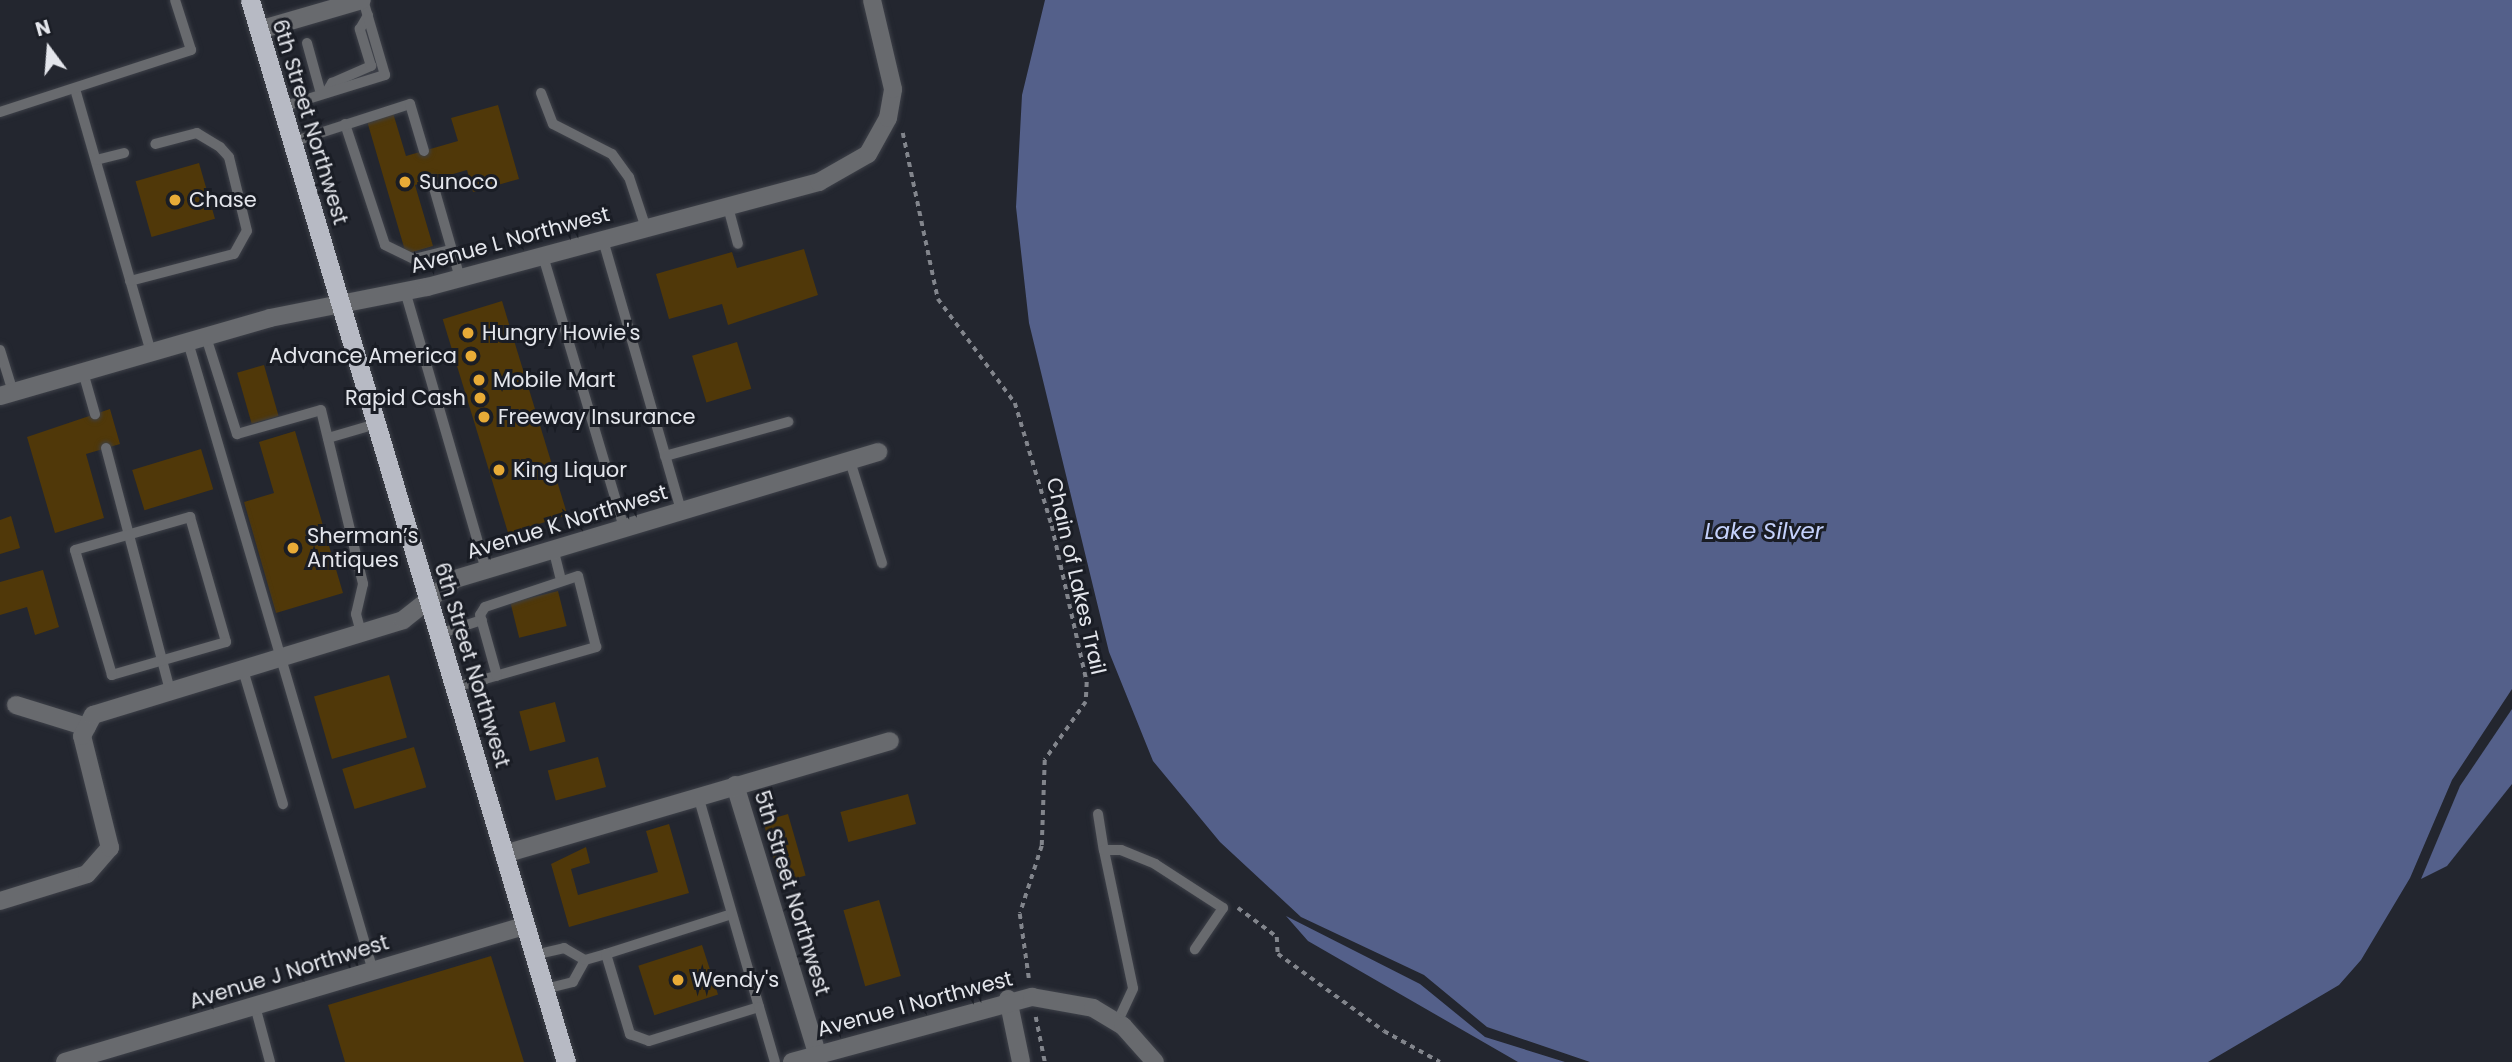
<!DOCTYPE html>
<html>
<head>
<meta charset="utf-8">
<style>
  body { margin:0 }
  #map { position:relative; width:2512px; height:1062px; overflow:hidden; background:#23262f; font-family:Poppins,sans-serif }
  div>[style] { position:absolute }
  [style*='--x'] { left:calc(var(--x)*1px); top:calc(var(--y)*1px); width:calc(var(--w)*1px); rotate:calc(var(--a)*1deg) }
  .water>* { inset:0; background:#54608a }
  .building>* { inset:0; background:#503809; transform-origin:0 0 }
  .path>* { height:3.5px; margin-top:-1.75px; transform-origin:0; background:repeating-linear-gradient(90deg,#82858c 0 5px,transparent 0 10px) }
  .roads { filter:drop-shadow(0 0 2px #3e4149) drop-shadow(0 0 2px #3e4149) }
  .service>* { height:10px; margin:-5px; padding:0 5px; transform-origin:5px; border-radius:5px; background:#686a6e }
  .minor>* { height:18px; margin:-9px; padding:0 9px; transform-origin:9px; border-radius:9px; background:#686a6e }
  .trunk>* { height:19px; margin:-9.5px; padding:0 9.5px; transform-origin:9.5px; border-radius:9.5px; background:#b7bac4 }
  .dots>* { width:19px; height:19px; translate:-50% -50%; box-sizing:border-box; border:4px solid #1a1d25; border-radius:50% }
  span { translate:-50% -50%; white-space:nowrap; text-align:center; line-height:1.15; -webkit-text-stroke:6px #1a1d25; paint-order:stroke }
  .street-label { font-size:21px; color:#e4e6ec }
  .poi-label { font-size:21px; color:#e4e6ec }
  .left { translate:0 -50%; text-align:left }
  .right { translate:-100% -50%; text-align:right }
  .water-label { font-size:23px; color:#c5d2fc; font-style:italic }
  .north { position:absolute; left:14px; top:14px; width:70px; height:70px; -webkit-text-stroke:5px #1a1d25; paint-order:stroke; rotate:344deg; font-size:19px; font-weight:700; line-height:28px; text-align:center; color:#e4e6ec }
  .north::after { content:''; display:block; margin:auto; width:24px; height:32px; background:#e4e6ec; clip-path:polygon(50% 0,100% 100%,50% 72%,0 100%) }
</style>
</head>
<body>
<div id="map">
  <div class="water">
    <div style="clip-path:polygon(1045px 0,2512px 0,2512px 689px,2452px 780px,2410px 878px,2361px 960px,2339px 985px,2208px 1062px,1590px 1062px,1487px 1027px,1424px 975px,1301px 917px,1220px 842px,1153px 761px,1109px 652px,1029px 323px,1016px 207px,1022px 95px)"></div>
    <div style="clip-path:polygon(2512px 709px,2512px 784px,2447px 866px,2421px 879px,2460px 786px)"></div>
    <div style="clip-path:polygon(1286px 916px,1420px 984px,1485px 1037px,1565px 1062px,1518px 1062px,1308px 941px)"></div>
  </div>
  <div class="building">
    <div style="clip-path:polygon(498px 105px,519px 179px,473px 192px,467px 170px,415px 185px,433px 246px,406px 254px,367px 121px,393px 113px,406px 156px,458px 141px,451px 118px)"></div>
    <div style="left:199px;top:163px;width:58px;height:66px;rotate:74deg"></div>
    <div style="clip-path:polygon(804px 249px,818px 295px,728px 325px,722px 304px,669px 319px,656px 274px,732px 252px,737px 268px)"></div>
    <div style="left:502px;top:301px;width:224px;height:62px;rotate:73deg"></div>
    <div style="left:737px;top:342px;width:49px;height:47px;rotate:73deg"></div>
    <div style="left:264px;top:365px;width:53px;height:28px;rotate:74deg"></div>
    <div style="clip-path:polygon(110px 409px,120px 444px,86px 454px,104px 518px,55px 533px,27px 437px)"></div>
    <div style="clip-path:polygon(295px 431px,343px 593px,276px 613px,244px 502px,274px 493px,259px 442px)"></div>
    <div style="left:201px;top:449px;width:42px;height:72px;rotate:73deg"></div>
    <div style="clip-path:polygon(11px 516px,20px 548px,0 554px,0 520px)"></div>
    <div style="clip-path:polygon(43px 570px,59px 627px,35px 635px,27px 607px,0 615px,0 582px)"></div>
    <div style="left:558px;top:591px;width:36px;height:49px;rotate:76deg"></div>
    <div style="left:389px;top:675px;width:65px;height:78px;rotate:74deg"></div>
    <div style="left:555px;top:702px;width:41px;height:37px;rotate:75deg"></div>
    <div style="left:414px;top:747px;width:42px;height:75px;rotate:73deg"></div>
    <div style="left:598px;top:757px;width:31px;height:52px;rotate:75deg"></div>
    <div style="left:908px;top:794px;width:31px;height:70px;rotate:75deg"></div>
    <div style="left:788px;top:814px;width:64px;height:26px;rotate:74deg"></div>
    <div style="clip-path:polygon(669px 824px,689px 893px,569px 927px,551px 864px,586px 847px,590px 863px,571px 869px,578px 895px,658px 872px,646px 831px)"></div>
    <div style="left:879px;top:900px;width:79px;height:37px;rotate:74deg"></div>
    <div style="left:702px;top:945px;width:52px;height:67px;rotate:72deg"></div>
    <div style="clip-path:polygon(491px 956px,524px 1062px,345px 1062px,328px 1005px)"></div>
  </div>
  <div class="path">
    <div style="--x:903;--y:133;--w:170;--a:78.1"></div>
    <div style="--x:938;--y:299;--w:129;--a:53.5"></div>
    <div style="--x:1015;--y:403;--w:128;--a:73.3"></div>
    <div style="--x:1052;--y:526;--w:160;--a:77.4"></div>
    <div style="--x:1087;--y:682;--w:20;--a:93"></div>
    <div style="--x:1086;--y:702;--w:71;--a:125.3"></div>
    <div style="--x:1045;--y:760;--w:86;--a:92"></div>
    <div style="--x:1042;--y:846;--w:71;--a:107.9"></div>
    <div style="--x:1020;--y:914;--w:65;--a:82"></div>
    <div style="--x:1238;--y:908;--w:49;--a:36.6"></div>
    <div style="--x:1277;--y:937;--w:17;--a:87"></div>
    <div style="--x:1278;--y:954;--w:131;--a:36"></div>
    <div style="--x:1384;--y:1031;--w:64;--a:29"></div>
    <div style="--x:1036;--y:1017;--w:46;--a:78.7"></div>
  </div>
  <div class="roads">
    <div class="service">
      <div style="--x:307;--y:43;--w:53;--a:74.6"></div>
      <div style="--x:75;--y:89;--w:274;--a:73.9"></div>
      <div style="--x:326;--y:93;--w:12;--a:-59"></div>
      <div style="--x:332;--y:83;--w:43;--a:-23.6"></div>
      <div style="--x:371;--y:66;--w:39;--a:-107"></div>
      <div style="--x:360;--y:29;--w:16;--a:-60"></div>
      <div style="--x:541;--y:93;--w:33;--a:69"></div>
      <div style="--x:553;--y:124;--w:66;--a:27"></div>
      <div style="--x:612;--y:154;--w:29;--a:54"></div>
      <div style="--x:629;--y:177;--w:54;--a:71.6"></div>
      <div style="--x:282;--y:107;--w:108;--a:-17.3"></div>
      <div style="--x:385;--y:75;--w:78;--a:-106.3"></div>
      <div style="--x:0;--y:112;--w:201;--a:-18"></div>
      <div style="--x:191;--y:50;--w:52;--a:-107.7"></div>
      <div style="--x:345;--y:124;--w:127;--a:71.7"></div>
      <div style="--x:385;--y:245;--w:32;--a:26"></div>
      <div style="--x:414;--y:259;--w:38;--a:-14"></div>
      <div style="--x:292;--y:142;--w:124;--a:-17.9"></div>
      <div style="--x:410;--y:104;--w:49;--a:73.4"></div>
      <div style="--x:96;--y:160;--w:29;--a:-14"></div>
      <div style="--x:432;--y:181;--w:101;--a:73.9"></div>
      <div style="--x:728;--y:207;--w:38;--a:75"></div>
      <div style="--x:603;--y:240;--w:282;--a:73.9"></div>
      <div style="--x:543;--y:256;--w:284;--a:73.4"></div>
      <div style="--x:130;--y:281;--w:107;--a:-14.6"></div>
      <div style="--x:234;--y:254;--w:26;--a:-61"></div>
      <div style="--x:247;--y:231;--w:76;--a:-103.7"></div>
      <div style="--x:229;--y:157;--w:13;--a:-132"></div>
      <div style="--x:220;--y:147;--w:27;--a:-149"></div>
      <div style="--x:197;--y:133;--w:43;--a:165.3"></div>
      <div style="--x:405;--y:291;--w:290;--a:73.8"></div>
      <div style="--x:206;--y:337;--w:102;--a:72.3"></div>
      <div style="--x:237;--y:434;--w:87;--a:-15.9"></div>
      <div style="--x:321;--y:410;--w:179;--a:76.4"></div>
      <div style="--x:363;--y:584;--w:31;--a:103"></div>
      <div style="--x:356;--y:614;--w:20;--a:75"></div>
      <div style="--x:188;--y:342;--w:656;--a:73.61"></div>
      <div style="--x:0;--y:350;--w:44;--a:72.8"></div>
      <div style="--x:83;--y:372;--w:44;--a:74.1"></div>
      <div style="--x:328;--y:438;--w:50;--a:-16.3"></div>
      <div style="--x:106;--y:448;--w:251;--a:75.2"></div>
      <div style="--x:665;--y:456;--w:128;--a:-15.5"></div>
      <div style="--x:850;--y:461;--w:107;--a:72.6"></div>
      <div style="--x:190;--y:517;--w:130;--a:73.9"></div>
      <div style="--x:226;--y:642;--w:119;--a:163.9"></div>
      <div style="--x:112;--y:675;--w:130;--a:-106.5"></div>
      <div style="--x:75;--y:550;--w:120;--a:-16"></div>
      <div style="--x:553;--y:548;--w:34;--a:76"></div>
      <div style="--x:439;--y:634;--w:45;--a:-18"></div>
      <div style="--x:243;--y:670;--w:140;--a:73.4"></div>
      <div style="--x:454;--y:687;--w:32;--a:-14"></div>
      <div style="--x:485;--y:679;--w:116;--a:-16.1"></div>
      <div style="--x:596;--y:647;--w:73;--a:-104.2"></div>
      <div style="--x:578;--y:576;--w:98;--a:161.6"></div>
      <div style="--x:485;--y:607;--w:9;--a:122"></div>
      <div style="--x:480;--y:615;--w:63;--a:74.4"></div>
      <div style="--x:1098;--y:814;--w:36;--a:81"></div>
      <div style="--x:606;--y:954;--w:132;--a:-17.6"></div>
      <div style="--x:534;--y:955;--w:31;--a:-13"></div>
      <div style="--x:564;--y:948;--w:24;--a:30"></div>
      <div style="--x:585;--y:960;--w:25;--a:119"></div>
      <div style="--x:573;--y:982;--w:30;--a:166"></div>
      <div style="--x:585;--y:960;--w:22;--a:-16"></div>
      <div style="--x:606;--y:954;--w:84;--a:73.3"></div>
      <div style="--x:630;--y:1034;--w:20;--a:20"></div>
      <div style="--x:649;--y:1041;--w:115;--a:-17.2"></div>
      <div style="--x:759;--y:1007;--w:220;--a:-106.1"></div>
      <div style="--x:255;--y:1006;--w:58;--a:75"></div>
      <div style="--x:759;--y:1007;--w:57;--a:73.8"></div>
      <div style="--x:1117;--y:1023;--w:38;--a:-65"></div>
      <div style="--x:1133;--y:988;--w:141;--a:-101.9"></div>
      <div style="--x:1104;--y:850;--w:17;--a:0"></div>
      <div style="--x:1121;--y:850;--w:37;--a:22"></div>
      <div style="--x:1155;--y:864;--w:81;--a:32.9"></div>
      <div style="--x:1223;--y:908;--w:50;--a:124.3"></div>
    </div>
    <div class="minor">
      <div style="--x:259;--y:30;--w:107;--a:-16.2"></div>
      <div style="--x:0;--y:396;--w:281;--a:-16.1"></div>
      <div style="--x:270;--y:318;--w:160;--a:-11.2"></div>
      <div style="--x:427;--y:287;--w:406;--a:-15"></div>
      <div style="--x:819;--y:182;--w:56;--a:-29.7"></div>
      <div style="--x:868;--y:154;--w:41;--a:-60.9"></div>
      <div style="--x:888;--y:118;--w:29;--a:-80"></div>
      <div style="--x:893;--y:89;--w:91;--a:-103.3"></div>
      <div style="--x:16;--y:705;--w:74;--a:17.2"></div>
      <div style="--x:735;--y:785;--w:281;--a:73"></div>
      <div style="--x:504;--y:854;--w:402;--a:-16.3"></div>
      <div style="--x:0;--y:901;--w:91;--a:-17.2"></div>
      <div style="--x:87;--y:874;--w:35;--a:-49"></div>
      <div style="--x:110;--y:848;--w:115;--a:-104"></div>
      <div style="--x:82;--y:736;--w:24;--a:-62"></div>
      <div style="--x:93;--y:715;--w:324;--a:-17"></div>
      <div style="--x:403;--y:620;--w:66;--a:-38.3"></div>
      <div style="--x:455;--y:579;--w:442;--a:-16.7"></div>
      <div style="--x:1008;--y:999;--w:64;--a:78.3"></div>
      <div style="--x:65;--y:1062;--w:480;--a:-16.5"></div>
      <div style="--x:792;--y:1062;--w:249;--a:-15.2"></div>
      <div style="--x:1032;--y:997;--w:62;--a:10.2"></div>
      <div style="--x:1093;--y:1008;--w:35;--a:31"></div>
      <div style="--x:1123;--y:1026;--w:48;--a:48.4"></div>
    </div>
    <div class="trunk">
      <div style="--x:250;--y:0;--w:1108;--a:73.43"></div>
    </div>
  </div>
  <div class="dots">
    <div style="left:405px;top:182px;background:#e8ab37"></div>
    <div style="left:175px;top:200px;background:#e8ab37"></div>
    <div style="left:468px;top:333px;background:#e8ab37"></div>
    <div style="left:471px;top:356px;background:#e8ab37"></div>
    <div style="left:479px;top:380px;background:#e8ab37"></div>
    <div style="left:480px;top:398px;background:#e8ab37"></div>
    <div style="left:484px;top:417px;background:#e8ab37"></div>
    <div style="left:499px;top:470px;background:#e8ab37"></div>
    <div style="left:293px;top:548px;background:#e8ab37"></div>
    <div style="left:678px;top:980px;background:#e8ab37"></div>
  </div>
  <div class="street-label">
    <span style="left:310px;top:122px;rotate:73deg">6th Street Northwest</span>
    <span style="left:510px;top:240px;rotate:-15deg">Avenue L Northwest</span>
    <span style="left:567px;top:522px;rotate:-17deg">Avenue K Northwest</span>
    <span style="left:1076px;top:576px;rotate:77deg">Chain of Lakes Trail</span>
    <span style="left:472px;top:665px;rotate:73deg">6th Street Northwest</span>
    <span style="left:792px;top:893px;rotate:73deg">5th Street Northwest</span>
    <span style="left:289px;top:972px;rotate:-17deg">Avenue J Northwest</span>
    <span style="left:915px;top:1004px;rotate:-15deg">Avenue I Northwest</span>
  </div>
  <div class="poi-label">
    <span class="left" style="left:419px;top:182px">Sunoco</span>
    <span class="left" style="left:189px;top:200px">Chase</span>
    <span class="left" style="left:482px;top:333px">Hungry Howie's</span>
    <span class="right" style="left:457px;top:356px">Advance America</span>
    <span class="left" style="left:493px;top:380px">Mobile Mart</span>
    <span class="right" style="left:466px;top:398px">Rapid Cash</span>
    <span class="left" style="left:498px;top:417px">Freeway Insurance</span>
    <span class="left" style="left:513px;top:470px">King Liquor</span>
    <span class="left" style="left:307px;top:548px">Sherman’s<br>Antiques</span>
    <span class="left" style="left:692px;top:980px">Wendy's</span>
  </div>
  <div class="water-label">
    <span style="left:1764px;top:531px">Lake Silver</span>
  </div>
  <div class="north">N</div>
</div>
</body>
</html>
